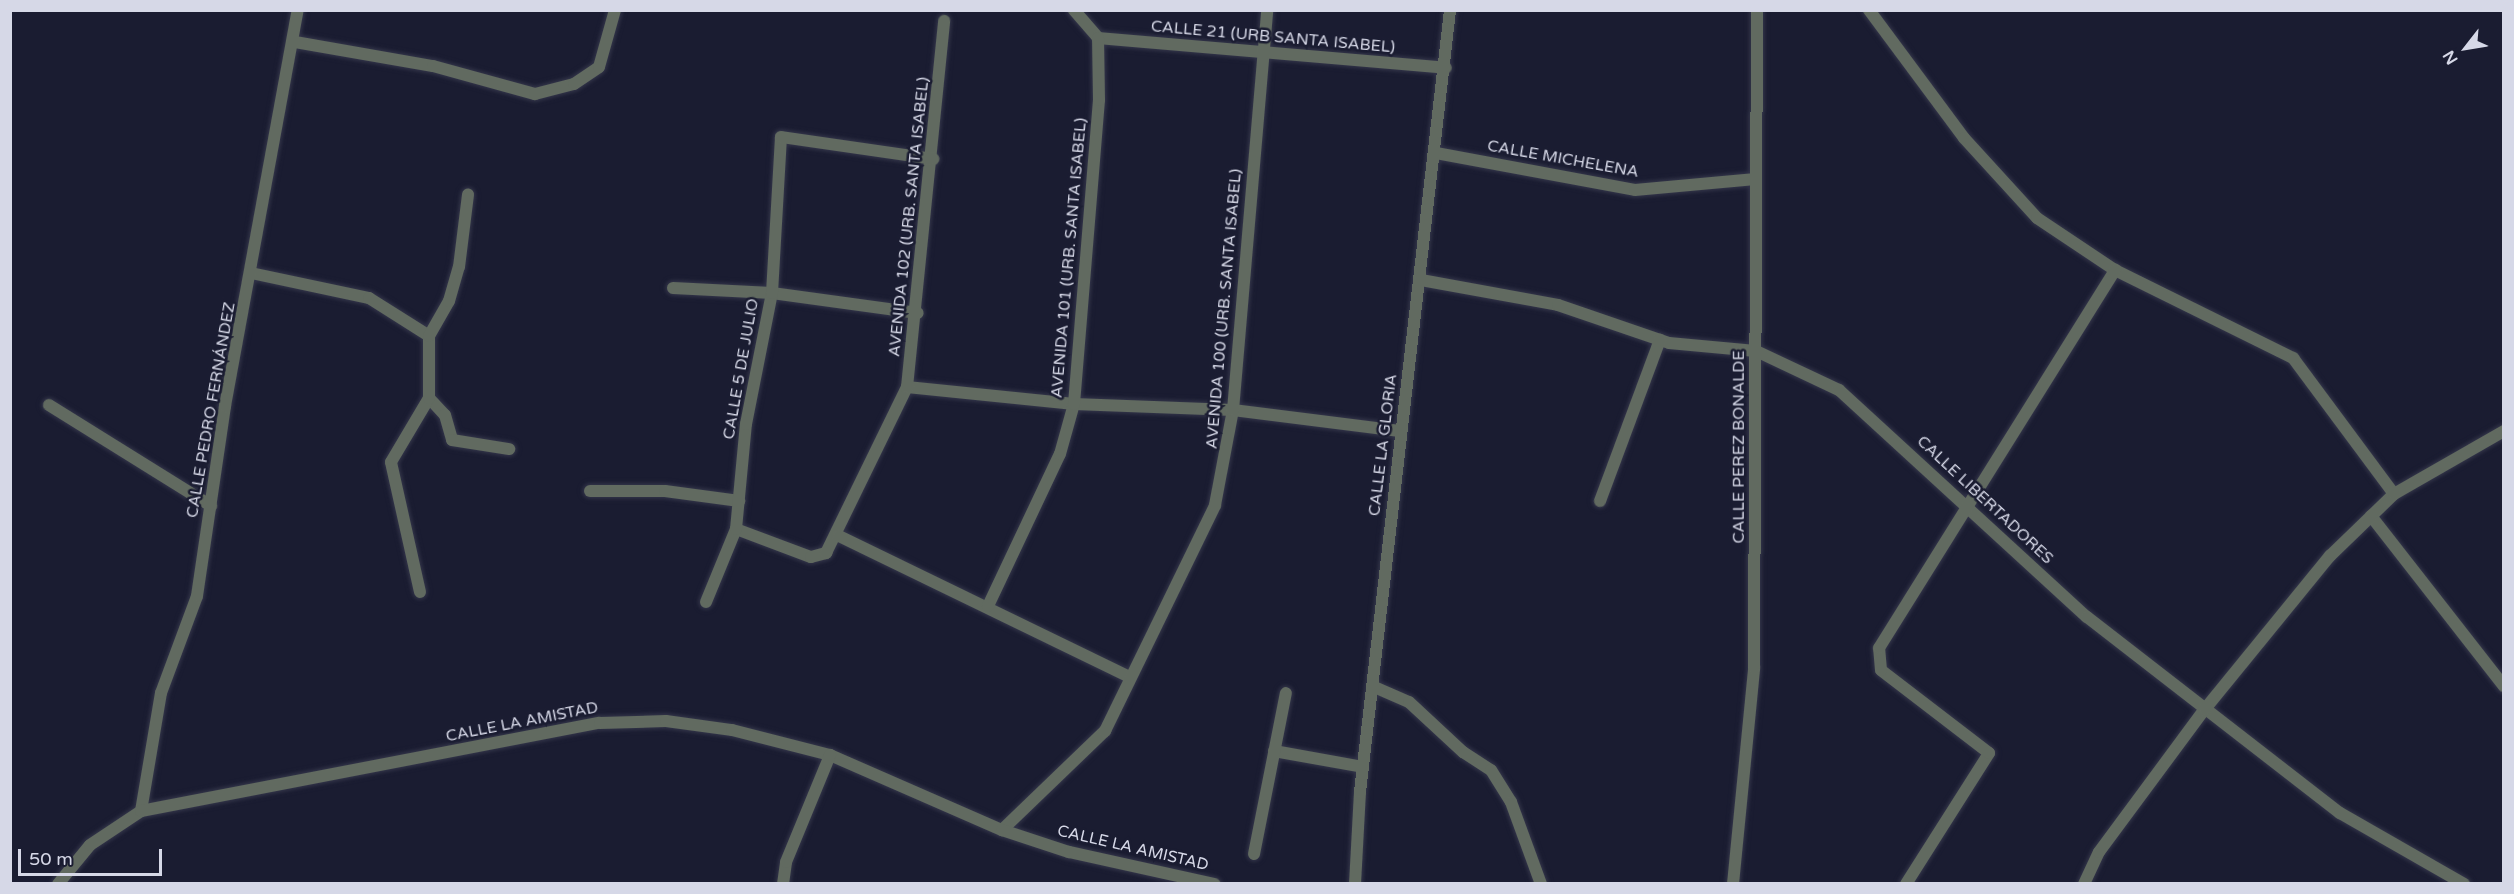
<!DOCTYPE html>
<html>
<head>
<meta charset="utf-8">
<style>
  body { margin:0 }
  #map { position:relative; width:2514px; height:894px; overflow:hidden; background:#1a1c31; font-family:"Varela Round",sans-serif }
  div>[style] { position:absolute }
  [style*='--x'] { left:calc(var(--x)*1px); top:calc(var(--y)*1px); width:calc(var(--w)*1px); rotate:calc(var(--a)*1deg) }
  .roads { filter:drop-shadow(0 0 2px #34364a) drop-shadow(0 0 2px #34364a) }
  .street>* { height:12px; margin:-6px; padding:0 6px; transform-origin:6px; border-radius:6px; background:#616a60 }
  span { translate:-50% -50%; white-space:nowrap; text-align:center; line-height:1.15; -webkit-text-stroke:5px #1a1c31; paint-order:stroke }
  .street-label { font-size:16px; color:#d6d8e7 }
  .frame { position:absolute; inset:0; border:12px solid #d6d8e7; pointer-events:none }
  .north { position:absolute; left:2436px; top:18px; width:60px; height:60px; -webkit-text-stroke:4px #1a1c31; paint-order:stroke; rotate:239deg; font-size:16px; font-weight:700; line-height:24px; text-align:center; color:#d6d8e7 }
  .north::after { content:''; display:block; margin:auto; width:21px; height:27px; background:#d6d8e7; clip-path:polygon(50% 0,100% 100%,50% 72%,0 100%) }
  .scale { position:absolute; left:18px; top:849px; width:144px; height:27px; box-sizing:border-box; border:3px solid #d6d8e7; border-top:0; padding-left:8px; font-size:18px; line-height:21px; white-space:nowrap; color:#d6d8e7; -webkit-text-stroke:4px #1a1c31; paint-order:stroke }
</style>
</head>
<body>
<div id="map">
  <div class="roads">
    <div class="street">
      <div style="--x:1074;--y:10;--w:37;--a:49"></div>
      <div style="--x:1869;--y:10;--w:159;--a:53.4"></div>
      <div style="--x:1964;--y:138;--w:108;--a:47.6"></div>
      <div style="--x:2037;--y:218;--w:94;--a:33.7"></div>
      <div style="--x:2115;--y:270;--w:199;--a:26.3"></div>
      <div style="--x:2293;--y:358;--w:169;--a:53.4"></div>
      <div style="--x:1098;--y:38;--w:349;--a:4.9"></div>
      <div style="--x:295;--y:42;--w:140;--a:9.9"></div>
      <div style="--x:433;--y:66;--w:106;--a:15.4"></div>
      <div style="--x:535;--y:94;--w:40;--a:-14.4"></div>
      <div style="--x:574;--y:84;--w:30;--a:-34"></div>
      <div style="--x:599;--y:67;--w:59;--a:-74.3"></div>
      <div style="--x:1436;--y:153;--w:202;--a:10.5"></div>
      <div style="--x:1635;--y:190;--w:121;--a:-5.2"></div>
      <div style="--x:251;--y:273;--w:121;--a:12"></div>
      <div style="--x:369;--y:298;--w:71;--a:32.3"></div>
      <div style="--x:1421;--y:280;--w:139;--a:10.3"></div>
      <div style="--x:1558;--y:305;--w:117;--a:18.9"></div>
      <div style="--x:1669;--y:343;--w:87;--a:5.3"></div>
      <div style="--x:1756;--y:351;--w:92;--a:25.2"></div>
      <div style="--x:1839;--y:390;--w:336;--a:42.5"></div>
      <div style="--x:2087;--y:617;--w:320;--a:37.8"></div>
      <div style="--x:2340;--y:813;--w:143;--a:29.8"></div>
      <div style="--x:673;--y:288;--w:99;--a:2.9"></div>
      <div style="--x:772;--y:293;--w:147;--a:7.8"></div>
      <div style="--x:907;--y:387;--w:168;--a:5.8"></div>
      <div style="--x:1074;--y:404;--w:159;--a:2.2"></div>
      <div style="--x:1233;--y:410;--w:168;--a:7.2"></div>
      <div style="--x:429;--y:398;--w:23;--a:47"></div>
      <div style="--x:445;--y:415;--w:26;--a:74"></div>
      <div style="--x:452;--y:440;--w:58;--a:9"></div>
      <div style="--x:49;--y:405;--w:191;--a:31.9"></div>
      <div style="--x:590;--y:491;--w:75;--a:0"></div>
      <div style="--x:665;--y:491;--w:75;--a:7.7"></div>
      <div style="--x:1600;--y:501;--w:172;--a:-69.6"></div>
      <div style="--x:2371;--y:516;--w:216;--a:52"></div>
      <div style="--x:736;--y:529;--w:80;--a:20.5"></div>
      <div style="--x:811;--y:557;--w:16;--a:-15"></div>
      <div style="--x:826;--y:553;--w:185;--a:-64"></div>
      <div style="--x:907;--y:387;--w:368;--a:-84.2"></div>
      <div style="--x:839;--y:536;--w:323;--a:25.9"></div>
      <div style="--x:420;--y:592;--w:133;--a:-102.6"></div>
      <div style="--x:391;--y:462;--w:74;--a:-59.3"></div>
      <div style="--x:429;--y:398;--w:62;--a:-90"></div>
      <div style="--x:429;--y:336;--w:40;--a:-60.3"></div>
      <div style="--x:449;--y:301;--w:35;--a:-74"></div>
      <div style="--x:459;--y:267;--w:73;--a:-82.9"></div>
      <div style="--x:706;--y:602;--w:79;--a:-67.7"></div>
      <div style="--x:736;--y:529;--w:105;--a:-84.6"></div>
      <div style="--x:746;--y:424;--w:134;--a:-78.8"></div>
      <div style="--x:772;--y:293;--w:156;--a:-86.7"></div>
      <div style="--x:781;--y:137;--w:154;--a:8.2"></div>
      <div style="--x:988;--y:606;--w:168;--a:-64.7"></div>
      <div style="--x:1060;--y:454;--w:52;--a:-74.4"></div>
      <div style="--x:1074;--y:404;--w:305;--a:-85.3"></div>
      <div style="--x:1099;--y:100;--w:62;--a:-90.9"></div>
      <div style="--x:1372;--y:686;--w:40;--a:23.4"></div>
      <div style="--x:1409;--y:702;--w:74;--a:42.8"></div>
      <div style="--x:1463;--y:752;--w:33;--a:33"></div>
      <div style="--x:1491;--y:770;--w:38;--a:58"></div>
      <div style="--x:1511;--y:802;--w:87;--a:69.9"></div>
      <div style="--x:1274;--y:751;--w:90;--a:10.2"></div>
      <div style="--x:141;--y:811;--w:120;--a:-80.4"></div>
      <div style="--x:161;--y:693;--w:103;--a:-69.6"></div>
      <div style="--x:197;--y:596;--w:192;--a:-81.6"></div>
      <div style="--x:225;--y:406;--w:403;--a:-79.6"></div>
      <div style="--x:1002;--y:830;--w:143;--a:-43.9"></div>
      <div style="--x:1105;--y:731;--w:251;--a:-64"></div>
      <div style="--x:1215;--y:505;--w:97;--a:-79.3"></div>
      <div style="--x:1233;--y:410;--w:401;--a:-85.1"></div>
      <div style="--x:1254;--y:854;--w:164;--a:-78.8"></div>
      <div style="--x:58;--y:884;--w:50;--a:-50.6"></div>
      <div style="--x:90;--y:845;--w:61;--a:-33.7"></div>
      <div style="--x:141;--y:811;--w:467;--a:-10.9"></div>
      <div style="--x:600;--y:723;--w:66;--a:-1.7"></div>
      <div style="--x:666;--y:721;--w:67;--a:7.8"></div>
      <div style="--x:732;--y:730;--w:101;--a:14.3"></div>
      <div style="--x:830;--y:755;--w:188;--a:23.6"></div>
      <div style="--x:1002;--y:830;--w:71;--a:18.2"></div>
      <div style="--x:1069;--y:852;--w:149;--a:12.4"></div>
      <div style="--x:783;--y:884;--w:22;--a:-82"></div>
      <div style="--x:786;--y:862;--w:116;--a:-67.6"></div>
      <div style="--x:1355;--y:884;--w:92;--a:-86.9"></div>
      <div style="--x:1360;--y:792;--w:787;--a:-83.43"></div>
      <div style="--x:1733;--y:884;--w:217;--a:-84.4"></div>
      <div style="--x:1754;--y:668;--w:658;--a:-89.74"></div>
      <div style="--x:1906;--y:884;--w:155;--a:-57.6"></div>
      <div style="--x:1989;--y:753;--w:136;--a:-142.5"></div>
      <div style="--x:1881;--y:670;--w:22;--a:-95"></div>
      <div style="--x:1879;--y:648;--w:446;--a:-58"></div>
      <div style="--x:2084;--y:884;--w:35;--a:-65"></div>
      <div style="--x:2099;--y:852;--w:178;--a:-53.5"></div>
      <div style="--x:2205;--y:709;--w:198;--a:-50.8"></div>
      <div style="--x:2330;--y:556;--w:89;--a:-44.1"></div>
      <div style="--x:2394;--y:494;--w:127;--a:-29.8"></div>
    </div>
  </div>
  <div class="street-label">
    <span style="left:1273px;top:37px;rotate:5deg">CALLE 21 (URB SANTA ISABEL)</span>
    <span style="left:1563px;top:159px;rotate:10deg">CALLE MICHELENA</span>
    <span style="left:909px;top:217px;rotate:-84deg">AVENIDA 102 (URB. SANTA ISABEL)</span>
    <span style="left:1069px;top:258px;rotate:-85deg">AVENIDA 101 (URB. SANTA ISABEL)</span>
    <span style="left:1224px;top:309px;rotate:-85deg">AVENIDA 100 (URB. SANTA ISABEL)</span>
    <span style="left:741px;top:369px;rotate:-80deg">CALLE 5 DE JULIO</span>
    <span style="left:211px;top:410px;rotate:-80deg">CALLE PEDRO FERNÁNDEZ</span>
    <span style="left:1383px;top:445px;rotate:-83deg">CALLE LA GLORIA</span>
    <span style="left:1739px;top:447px;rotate:-90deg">CALLE PEREZ BONALDE</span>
    <span style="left:1985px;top:500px;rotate:43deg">CALLE LIBERTADORES</span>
    <span style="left:522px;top:722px;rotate:-11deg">CALLE LA AMISTAD</span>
    <span style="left:1133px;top:848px;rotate:13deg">CALLE LA AMISTAD</span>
  </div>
  <div class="frame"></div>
  <div class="north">N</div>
  <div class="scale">50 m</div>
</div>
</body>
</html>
